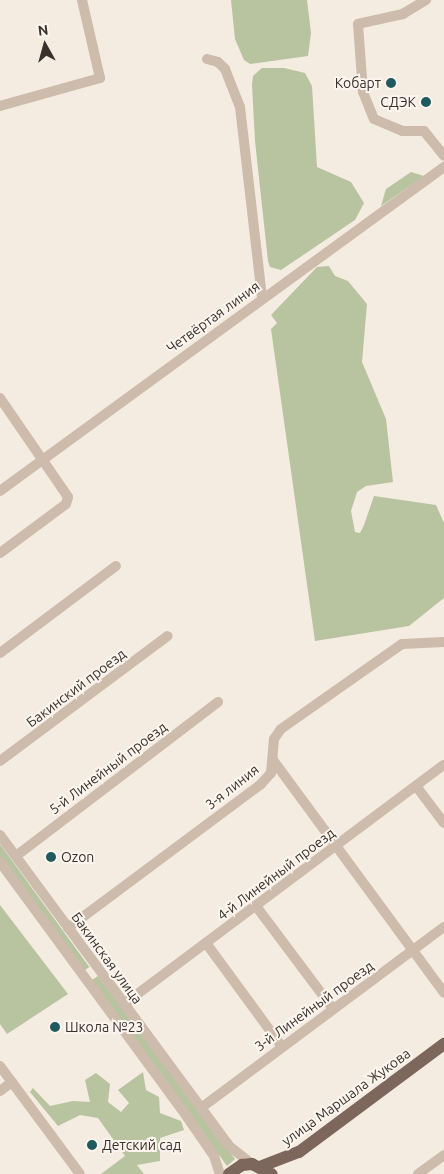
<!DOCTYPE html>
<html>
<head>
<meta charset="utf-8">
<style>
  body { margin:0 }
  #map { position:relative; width:444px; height:1174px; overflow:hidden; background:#f4ebe1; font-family:Ubuntu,sans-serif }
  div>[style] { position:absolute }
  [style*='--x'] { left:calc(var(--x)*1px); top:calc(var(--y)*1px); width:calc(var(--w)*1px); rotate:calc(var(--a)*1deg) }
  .green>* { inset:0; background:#b8c4a0; transform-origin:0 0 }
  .minor>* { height:10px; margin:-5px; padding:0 5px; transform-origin:5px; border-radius:5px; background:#cdbbac }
  .major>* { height:12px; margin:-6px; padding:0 6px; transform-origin:6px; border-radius:6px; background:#7d675c }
  .dots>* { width:14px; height:14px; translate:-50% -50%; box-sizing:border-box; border:2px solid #fbf5ee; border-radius:50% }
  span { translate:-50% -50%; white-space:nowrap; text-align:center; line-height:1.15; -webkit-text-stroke:4px #fbf5ee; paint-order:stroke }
  .poi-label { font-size:14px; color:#3b302b }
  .right { translate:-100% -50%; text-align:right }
  .left { translate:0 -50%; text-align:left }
  .street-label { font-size:14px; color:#3b302b }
  .north { position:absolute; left:20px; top:20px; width:50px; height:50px; -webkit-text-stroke:4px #fbf5ee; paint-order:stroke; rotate:353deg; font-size:14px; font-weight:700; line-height:20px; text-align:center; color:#3b302b }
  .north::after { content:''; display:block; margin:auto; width:18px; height:22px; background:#3b302b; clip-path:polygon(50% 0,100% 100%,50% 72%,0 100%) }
</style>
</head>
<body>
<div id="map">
  <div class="green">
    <div style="clip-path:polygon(231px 0,307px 0,311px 33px,308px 56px,250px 64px,244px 60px,235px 39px)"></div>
    <div style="clip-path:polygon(262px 68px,284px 68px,305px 73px,312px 86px,317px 167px,351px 182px,364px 203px,355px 220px,281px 270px,270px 267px,268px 261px,255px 141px,252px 85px,253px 76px)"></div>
    <div style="clip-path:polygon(411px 172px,424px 176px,381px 206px,386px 189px)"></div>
    <div style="clip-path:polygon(329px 266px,335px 276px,348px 281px,367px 304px,362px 362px,386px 419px,393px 482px,366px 486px,357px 492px,351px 511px,355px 532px,360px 533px,364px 525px,374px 496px,436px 505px,444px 523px,444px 598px,409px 626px,315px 641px,271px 329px,277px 323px,271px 315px,317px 267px)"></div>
    <div style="left:0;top:844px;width:152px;height:10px;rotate:54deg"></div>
    <div style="clip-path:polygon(0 905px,68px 994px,7px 1034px,0 1024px)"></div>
    <div style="clip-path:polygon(98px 976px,235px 1159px,227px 1166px,92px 980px)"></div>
    <div style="clip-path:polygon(143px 1072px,146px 1090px,159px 1097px,160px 1113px,181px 1121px,184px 1130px,160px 1138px,160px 1161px,137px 1165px,144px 1174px,101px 1174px,125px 1156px,98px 1118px,80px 1115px,58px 1126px,30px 1092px,33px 1088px,50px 1106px,73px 1101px,90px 1102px,85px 1080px,96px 1073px,110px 1084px,108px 1102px,121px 1112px,129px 1103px,118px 1090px)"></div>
  </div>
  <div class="minor">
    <div style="--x:426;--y:0;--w:27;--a:149"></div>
    <div style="--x:403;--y:14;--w:46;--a:167.5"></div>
    <div style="--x:358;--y:24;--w:68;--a:85.8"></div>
    <div style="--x:363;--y:92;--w:29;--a:68"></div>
    <div style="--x:374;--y:119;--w:30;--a:23"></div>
    <div style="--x:402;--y:131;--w:22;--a:0"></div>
    <div style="--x:424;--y:131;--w:32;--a:51"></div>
    <div style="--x:207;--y:59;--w:11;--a:15"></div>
    <div style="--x:218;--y:62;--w:10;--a:45"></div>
    <div style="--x:225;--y:69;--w:41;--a:68.5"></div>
    <div style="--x:240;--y:107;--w:192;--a:83.4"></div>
    <div style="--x:0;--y:106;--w:104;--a:-15.6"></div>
    <div style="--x:100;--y:78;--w:80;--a:-103"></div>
    <div style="--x:0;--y:398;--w:120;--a:55.5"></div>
    <div style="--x:68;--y:497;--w:7;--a:106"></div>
    <div style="--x:66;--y:504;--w:82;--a:143.4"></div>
    <div style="--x:0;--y:491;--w:550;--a:-36.12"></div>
    <div style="--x:0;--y:653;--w:145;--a:-36.9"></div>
    <div style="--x:273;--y:760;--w:289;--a:53.7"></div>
    <div style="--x:0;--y:761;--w:209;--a:-36.7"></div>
    <div style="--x:416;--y:786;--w:46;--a:52.9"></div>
    <div style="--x:0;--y:835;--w:386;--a:53.6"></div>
    <div style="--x:229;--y:1146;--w:29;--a:38"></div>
    <div style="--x:16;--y:856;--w:254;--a:-37.3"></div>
    <div style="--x:0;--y:862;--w:316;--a:53.7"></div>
    <div style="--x:187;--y:1117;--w:47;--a:55.3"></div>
    <div style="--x:214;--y:1156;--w:19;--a:72"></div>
    <div style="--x:256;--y:906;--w:129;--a:53.2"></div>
    <div style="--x:68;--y:928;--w:241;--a:-36.7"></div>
    <div style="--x:261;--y:784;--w:15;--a:-48"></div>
    <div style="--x:271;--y:773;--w:34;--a:-85"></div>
    <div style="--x:274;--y:739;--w:12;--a:-55"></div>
    <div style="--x:281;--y:729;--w:148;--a:-35.1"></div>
    <div style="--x:402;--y:644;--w:42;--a:-2.7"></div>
    <div style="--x:206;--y:943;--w:129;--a:53.8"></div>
    <div style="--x:124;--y:1004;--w:399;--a:-36.8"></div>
    <div style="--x:0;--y:1066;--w:134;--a:53.5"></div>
    <div style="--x:0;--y:1091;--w:15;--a:-37"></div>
    <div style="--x:201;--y:1108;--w:303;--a:-36.7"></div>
    <div style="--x:418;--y:1174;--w:32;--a:-36"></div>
  </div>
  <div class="major">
    <div style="--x:262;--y:1166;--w:40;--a:-21"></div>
    <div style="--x:299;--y:1152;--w:181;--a:-36.7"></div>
    <div style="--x:229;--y:1174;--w:16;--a:-35"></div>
    <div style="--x:242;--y:1165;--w:10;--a:-6"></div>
    <div style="--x:252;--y:1164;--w:22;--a:27"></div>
  </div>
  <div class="dots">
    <div style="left:391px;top:83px;background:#1f5a5e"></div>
    <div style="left:426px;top:102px;background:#1f5a5e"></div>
    <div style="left:51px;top:857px;background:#1f5a5e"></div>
    <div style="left:55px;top:1027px;background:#1f5a5e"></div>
    <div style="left:92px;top:1145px;background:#1f5a5e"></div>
  </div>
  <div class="poi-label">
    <span class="right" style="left:381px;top:83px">Кобарт</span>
    <span class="right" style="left:416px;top:102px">СДЭК</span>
    <span class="left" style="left:61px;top:857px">Ozon</span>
    <span class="left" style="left:65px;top:1027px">Школа №23</span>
    <span class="left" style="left:102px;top:1145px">Детский сад</span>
  </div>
  <div class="street-label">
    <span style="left:213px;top:317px;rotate:-36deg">Четвёртая линия</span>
    <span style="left:76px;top:688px;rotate:-37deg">Бакинский проезд</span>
    <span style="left:108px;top:768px;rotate:-37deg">5-й Линейный проезд</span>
    <span style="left:232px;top:787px;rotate:-38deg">3-я линия</span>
    <span style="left:276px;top:874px;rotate:-37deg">4-й Линейный проезд</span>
    <span style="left:107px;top:958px;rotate:54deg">Бакинская улица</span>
    <span style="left:314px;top:1006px;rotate:-36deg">3-й Линейный проезд</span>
    <span style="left:346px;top:1097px;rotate:-36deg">улица Маршала Жукова</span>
  </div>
  <div class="north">N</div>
</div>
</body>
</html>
